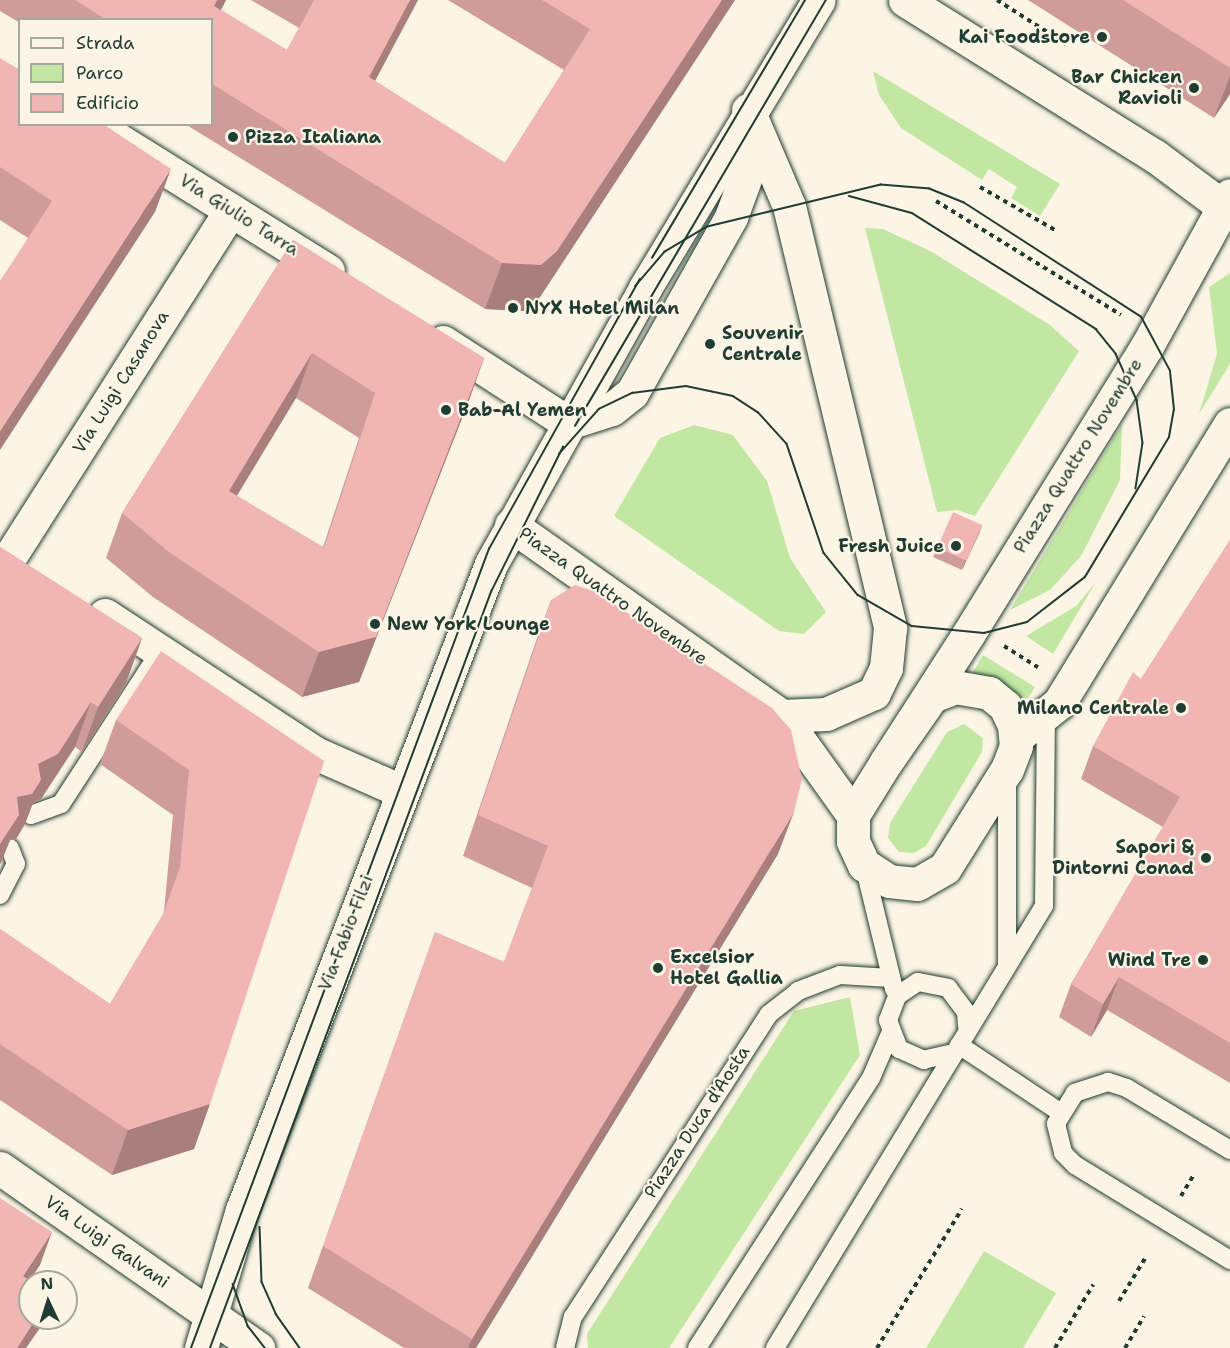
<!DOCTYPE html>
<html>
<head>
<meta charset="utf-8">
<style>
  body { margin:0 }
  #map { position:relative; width:1230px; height:1348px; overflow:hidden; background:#fcf5e5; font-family:"Shantell Sans",sans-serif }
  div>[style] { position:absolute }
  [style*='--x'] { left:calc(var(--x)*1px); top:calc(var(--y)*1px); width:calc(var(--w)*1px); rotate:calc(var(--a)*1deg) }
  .green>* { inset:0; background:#c1e7a2 }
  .path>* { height:4px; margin-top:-2px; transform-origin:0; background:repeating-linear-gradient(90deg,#1f3d34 0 4.5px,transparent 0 9px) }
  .roads { filter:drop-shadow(0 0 2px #1f3d34) drop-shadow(0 0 2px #1f3d34) }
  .service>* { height:18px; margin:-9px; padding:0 9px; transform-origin:9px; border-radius:9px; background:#fcf5e5 }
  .minor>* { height:33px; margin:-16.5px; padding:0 16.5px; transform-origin:16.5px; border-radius:16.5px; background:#fcf5e5 }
  .tertiary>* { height:33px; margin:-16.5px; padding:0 16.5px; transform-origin:16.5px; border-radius:16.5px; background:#fcf5e5 }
  .tram>* { height:1.5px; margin:-0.75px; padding:0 0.75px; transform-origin:0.75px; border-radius:0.75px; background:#1f3d34 }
  .wall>* { inset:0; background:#cf9c9b }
  .shaded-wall>* { inset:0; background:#a97f7e }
  .building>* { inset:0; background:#f1b5b4; transform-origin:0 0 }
  .dots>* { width:16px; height:16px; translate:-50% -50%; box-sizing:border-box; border:3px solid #fcf5e5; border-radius:50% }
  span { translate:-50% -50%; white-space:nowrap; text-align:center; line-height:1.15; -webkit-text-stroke:4.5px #fcf5e5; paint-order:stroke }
  .poi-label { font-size:18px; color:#1f3d34; font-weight:700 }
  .right { translate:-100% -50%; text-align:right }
  .left { translate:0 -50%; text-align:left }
  .street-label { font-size:18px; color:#1f3d34 }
  .legend { position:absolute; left:18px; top:18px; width:195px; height:108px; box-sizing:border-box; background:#fcf5e5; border:2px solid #a4ab9e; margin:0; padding:8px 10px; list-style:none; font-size:18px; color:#1f3d34 }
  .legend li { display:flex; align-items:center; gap:12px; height:30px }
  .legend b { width:30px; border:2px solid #a4ab9e }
  .north { position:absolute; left:18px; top:1270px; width:60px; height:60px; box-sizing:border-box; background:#fcf5e5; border:2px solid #a4ab9e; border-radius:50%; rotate:356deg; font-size:16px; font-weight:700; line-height:24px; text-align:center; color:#1f3d34 }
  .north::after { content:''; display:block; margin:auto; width:21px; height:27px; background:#1f3d34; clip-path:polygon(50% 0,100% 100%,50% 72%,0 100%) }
</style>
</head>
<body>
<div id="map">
  <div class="green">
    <div style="clip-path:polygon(873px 71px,1060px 184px,1040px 216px,1011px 198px,1017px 187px,989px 169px,982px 180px,901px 128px,879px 95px)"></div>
    <div style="clip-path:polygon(865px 228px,883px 229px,932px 252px,1050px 325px,1079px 351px,975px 516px,957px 510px,937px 512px)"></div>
    <div style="clip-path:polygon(1230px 273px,1230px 364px,1199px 414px,1217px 354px,1209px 287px)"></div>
    <div style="clip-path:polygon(1122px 424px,1120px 480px,1081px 556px,1050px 590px,1010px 610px)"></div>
    <div style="clip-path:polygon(694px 425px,733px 435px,767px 481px,790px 558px,826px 612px,804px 634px,779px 631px,614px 516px,660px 438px)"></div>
    <div style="clip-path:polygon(1096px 582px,1053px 654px,1026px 636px,1076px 606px)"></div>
    <div style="clip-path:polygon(983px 655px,1035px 687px,1024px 705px,996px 680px,973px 673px)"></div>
    <div style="clip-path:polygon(964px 724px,983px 738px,982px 752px,926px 846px,914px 853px,899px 852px,888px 838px,890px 823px,947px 732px)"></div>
    <div style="clip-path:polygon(850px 997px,860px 1055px,669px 1348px,588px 1348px,587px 1334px,794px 1011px)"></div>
    <div style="clip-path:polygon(984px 1251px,1056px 1293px,1023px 1348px,926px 1348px)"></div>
  </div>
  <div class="path">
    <div style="--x:997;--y:0;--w:82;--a:32.5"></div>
    <div style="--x:980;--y:187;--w:86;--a:29.8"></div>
    <div style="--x:936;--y:201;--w:217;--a:31.6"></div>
    <div style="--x:1004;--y:646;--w:40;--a:32"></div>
    <div style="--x:1181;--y:1196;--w:26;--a:-59"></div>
    <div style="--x:1119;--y:1301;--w:52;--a:-58.5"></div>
    <div style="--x:877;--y:1348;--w:163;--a:-58.6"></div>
    <div style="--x:1055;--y:1348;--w:74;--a:-58.9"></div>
    <div style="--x:1125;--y:1348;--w:37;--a:-59"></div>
  </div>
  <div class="roads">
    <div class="service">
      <div style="--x:31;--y:815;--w:32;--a:-20"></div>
      <div style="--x:61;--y:804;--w:184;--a:-57"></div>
      <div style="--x:864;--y:865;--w:128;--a:76.4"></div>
      <div style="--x:0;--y:895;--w:35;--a:-63"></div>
      <div style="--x:16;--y:864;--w:17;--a:-111"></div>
      <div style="--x:1007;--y:964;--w:187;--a:-90"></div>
      <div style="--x:959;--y:1045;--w:121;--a:33.6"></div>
      <div style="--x:949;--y:1054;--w:26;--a:167"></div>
      <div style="--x:924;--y:1060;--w:27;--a:-156"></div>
      <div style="--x:899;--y:1049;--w:31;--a:-111"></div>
      <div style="--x:888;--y:1020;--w:26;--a:-69"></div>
      <div style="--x:897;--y:996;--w:25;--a:-34"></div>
      <div style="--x:918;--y:982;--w:31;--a:11"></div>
      <div style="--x:948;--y:988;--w:30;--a:53"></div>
      <div style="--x:966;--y:1012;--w:14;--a:86"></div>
      <div style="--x:1230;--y:1150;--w:120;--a:-149"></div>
      <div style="--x:1127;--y:1088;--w:20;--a:-162"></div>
      <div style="--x:1108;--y:1082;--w:35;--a:162"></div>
      <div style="--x:1075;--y:1093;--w:36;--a:122"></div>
      <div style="--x:1056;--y:1124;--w:30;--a:76"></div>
      <div style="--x:1063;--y:1153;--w:17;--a:45"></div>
      <div style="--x:1075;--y:1165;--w:182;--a:31.5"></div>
      <div style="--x:565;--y:1348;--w:32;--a:-76"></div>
      <div style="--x:573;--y:1317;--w:361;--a:-57.1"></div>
      <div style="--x:769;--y:1014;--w:37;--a:-38"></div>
      <div style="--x:798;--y:991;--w:45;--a:-20.9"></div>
      <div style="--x:840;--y:975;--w:51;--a:3.4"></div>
      <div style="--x:697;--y:1348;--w:321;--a:-57.2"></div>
      <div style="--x:871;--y:1078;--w:48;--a:-66.6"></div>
      <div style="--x:775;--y:1348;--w:517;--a:-58.68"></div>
      <div style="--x:1044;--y:906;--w:188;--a:-89.4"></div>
    </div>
    <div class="minor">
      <div style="--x:905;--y:0;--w:295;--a:32"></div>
      <div style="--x:1155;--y:156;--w:94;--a:36.7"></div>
      <div style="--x:748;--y:110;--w:104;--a:66.9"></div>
      <div style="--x:789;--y:206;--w:434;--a:76.5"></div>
      <div style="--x:890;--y:628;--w:40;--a:95.7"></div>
      <div style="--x:886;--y:668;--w:28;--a:116"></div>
      <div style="--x:874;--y:693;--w:52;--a:156.4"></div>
      <div style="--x:826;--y:714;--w:44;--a:177.4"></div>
      <div style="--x:93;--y:124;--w:277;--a:32"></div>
      <div style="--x:443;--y:342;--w:149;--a:32.9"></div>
      <div style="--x:568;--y:423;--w:46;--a:-17.7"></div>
      <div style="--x:612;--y:409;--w:26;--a:-39"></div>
      <div style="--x:632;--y:393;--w:202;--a:-60.6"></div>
      <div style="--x:731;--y:217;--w:58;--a:-69.7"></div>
      <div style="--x:751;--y:163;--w:38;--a:-90"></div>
      <div style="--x:511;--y:525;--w:332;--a:35.2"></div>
      <div style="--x:782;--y:716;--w:122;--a:54.4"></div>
      <div style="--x:11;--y:555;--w:409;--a:-57.5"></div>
      <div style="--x:105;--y:615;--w:251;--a:33.3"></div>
      <div style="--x:315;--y:753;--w:94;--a:23.8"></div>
      <div style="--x:1017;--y:737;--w:54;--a:-39"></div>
      <div style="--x:1059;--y:703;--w:327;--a:-58.5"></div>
      <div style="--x:886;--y:762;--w:80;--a:-55.1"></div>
      <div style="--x:932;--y:696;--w:25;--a:-21"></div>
      <div style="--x:955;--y:687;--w:35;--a:10"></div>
      <div style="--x:989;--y:693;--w:21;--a:39"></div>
      <div style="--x:1005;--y:706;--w:21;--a:65"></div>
      <div style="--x:1014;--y:725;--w:21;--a:85"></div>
      <div style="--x:1016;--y:746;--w:25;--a:111"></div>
      <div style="--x:1007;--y:769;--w:117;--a:122.1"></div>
      <div style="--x:945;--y:868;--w:32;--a:150"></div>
      <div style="--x:917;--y:884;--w:28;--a:-174"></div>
      <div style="--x:889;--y:881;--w:30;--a:-147"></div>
      <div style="--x:864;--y:865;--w:26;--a:-115"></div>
      <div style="--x:853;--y:841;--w:26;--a:-90"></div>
      <div style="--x:853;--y:815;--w:62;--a:-58.1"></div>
      <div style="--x:886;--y:762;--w:153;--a:-57.2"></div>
      <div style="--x:969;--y:633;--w:338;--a:-58.2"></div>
      <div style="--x:1147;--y:346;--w:172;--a:-61.2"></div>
      <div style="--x:201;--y:1348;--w:144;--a:-73.5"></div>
      <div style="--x:242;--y:1210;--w:692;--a:-68.92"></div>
      <div style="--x:491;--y:564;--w:316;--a:-60.8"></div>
      <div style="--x:645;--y:288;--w:336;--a:-58.9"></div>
    </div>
    <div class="tertiary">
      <div style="--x:0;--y:1168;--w:315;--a:34.9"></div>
    </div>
  </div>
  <div class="tram">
    <div style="--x:849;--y:196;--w:65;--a:15.1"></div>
    <div style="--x:912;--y:213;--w:218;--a:32.2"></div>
    <div style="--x:1096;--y:329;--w:32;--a:51"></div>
    <div style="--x:1116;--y:354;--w:51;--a:65.5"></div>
    <div style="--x:1137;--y:400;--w:43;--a:82.1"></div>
    <div style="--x:1143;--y:443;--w:46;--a:98.8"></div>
    <div style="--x:652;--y:258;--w:300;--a:-59.3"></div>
    <div style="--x:575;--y:426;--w:494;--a:-59.5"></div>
    <div style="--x:559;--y:454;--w:60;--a:-48.4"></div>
    <div style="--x:599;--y:409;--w:37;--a:-26"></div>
    <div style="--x:632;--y:393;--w:54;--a:-7.4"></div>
    <div style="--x:686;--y:386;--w:48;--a:12"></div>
    <div style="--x:733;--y:396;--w:30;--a:33"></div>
    <div style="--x:758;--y:412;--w:43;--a:47.8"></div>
    <div style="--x:787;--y:444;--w:115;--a:71.3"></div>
    <div style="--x:824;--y:553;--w:54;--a:51"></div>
    <div style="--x:858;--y:595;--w:62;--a:29.9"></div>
    <div style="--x:912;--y:626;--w:72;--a:5.6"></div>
    <div style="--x:984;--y:633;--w:44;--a:-14.3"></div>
    <div style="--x:1027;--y:622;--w:73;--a:-37.8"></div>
    <div style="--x:1085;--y:577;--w:163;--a:-59"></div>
    <div style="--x:1169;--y:437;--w:27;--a:-80"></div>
    <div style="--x:1174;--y:410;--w:39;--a:-96"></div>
    <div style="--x:1170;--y:371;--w:61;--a:-118.2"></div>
    <div style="--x:1141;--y:317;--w:211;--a:-147.2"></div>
    <div style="--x:964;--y:203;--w:37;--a:-158"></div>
    <div style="--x:930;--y:189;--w:49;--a:-175.3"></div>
    <div style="--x:881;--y:185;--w:179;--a:166.4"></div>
    <div style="--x:707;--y:227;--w:49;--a:149.2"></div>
    <div style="--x:665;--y:252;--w:45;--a:130.5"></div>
    <div style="--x:260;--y:1227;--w:55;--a:87.9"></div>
    <div style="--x:262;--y:1282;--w:35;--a:66"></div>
    <div style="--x:276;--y:1314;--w:42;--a:54.8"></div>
    <div style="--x:233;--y:1284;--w:45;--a:70.3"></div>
    <div style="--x:248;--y:1326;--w:28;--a:52"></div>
    <div style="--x:191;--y:1348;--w:853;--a:-69.55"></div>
    <div style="--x:489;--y:549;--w:309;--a:-60.8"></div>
    <div style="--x:210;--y:1348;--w:807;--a:-69.61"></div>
    <div style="--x:491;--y:592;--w:162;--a:-63.6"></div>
  </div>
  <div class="wall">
    <div style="clip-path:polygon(0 0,226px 0,221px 10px,287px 50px,299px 28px,251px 0,418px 0,375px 81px,505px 163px,564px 70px,448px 0,735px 0,540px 297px,524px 311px,485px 309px,185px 124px,212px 124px,212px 20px,20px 20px,20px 23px,0 11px)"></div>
    <div style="clip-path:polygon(1028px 0,1230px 0,1230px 94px,1214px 118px)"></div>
    <div style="clip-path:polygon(0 58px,155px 212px,28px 238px,0 220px)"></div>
    <div style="clip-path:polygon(evenodd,293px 240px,484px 358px,468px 403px,359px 682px,302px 697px,153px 597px,106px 558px,122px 513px,293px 240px,296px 398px,359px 438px,323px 547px,237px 496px,296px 398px)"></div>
    <div style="clip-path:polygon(982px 525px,962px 570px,933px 557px,937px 548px)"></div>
    <div style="clip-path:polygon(1230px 540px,1230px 1083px,1107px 1010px,1091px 1037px,1059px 1017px,1071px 984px,1163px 827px,1081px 779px,1093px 746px,1141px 679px)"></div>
    <div style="clip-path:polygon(0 547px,142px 638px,126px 683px,82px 752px,75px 747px,41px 799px,33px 803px,25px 824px,16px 839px,10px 840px,2px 860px,0 864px)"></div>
    <div style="clip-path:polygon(551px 600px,778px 854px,476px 1348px,404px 1348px,308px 1288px,435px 932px,504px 962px,532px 888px,463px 856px,536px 641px)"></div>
    <div style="clip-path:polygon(116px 720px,324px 761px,194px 1149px,112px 1175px,0 1100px,0 929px,110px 1004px,163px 915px,164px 911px,173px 815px,100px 764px)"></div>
  </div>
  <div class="shaded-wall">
    <div style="clip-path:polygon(217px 0,226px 0,212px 27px,214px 6px)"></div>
    <div style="clip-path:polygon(410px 0,418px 0,352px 124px,369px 77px)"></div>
    <div style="clip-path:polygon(722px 0,735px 0,540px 297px,524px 311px,485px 309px,502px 263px)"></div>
    <div style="clip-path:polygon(1230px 76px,1230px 94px,1214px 118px)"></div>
    <div style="clip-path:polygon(171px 169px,155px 212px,0 450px,0 431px)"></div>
    <div style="clip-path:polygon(312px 353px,296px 398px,212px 536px,229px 491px)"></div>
    <div style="clip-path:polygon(484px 358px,468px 403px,359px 682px,302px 697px,319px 652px)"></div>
    <div style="clip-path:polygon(982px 525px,979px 534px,962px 570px,965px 561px)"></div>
    <div style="clip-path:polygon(142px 638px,126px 683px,82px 752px,98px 707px)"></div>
    <div style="clip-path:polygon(91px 702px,75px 747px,41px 799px,33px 803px,25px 824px,16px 839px,10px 840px,2px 860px,0 864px,0 844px,17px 797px,38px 764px)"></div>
    <div style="clip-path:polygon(794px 812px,778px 854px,476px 1348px,468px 1348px,472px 1339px)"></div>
    <div style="clip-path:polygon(1119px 977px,1107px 1010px,1091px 1037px,1103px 1004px)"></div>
    <div style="clip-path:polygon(210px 1104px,194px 1149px,112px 1175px,128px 1130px)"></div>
    <div style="clip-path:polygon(52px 1232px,40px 1265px,11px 1309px,23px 1276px)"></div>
    <div style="clip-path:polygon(36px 1318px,43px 1318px,40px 1328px,26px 1348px,17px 1348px)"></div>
  </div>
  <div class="building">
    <div style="clip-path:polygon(75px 0,217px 0,214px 6px,287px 50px,314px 0,410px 0,369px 77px,505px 163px,590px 29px,542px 0,722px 0,557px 251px,541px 265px,502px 263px,212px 84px,212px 20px,107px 20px)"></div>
    <div style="clip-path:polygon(1123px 0,1230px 0,1230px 68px)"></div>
    <div style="clip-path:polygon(0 58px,20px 70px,20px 124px,103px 124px,171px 169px,0 431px,0 281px,52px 201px,0 167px)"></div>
    <div style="clip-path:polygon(evenodd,293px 240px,484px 358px,376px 637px,319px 652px,169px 552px,122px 513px,293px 240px,312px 353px,375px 393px,324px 548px,229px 491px,312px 353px)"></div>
    <div style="left:953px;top:512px;width:32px;height:39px;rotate:24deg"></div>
    <div style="clip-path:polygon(1230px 540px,1230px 1043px,1119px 977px,1103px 1004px,1071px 984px,1180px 797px,1093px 746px,1133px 672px,1141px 679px)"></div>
    <div style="clip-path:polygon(0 547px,142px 638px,98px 707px,91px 702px,58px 754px,38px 764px,41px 780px,32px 794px,17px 797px,19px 815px,0 844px)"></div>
    <div style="clip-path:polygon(575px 585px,594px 591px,772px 708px,791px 730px,802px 779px,794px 812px,472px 1339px,323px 1246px,435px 932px,504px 962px,548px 846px,478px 815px,551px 600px)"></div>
    <div style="clip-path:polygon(161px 651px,324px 761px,210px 1104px,128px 1130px,0 1044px,0 929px,110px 1004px,163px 914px,180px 867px,189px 770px,116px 720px)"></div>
    <div style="clip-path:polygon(0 1198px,52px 1232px,23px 1276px,32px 1282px,30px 1282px,30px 1318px,36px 1318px,17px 1348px,0 1348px)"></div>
  </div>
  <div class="dots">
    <div style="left:1102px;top:37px;background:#1f3d34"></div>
    <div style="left:1194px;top:88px;background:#1f3d34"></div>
    <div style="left:233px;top:137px;background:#1f3d34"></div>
    <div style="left:513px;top:308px;background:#1f3d34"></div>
    <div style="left:710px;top:344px;background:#1f3d34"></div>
    <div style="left:446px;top:410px;background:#1f3d34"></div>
    <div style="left:956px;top:546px;background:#1f3d34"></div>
    <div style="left:375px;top:624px;background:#1f3d34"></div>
    <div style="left:1181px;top:708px;background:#1f3d34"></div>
    <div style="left:1206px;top:858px;background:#1f3d34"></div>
    <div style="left:1203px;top:960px;background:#1f3d34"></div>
    <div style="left:658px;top:968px;background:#1f3d34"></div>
  </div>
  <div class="poi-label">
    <span class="right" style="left:1090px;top:37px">Kai Foodstore</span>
    <span class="right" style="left:1182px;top:88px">Bar Chicken<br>Ravioli</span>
    <span class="left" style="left:245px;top:137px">Pizza Italiana</span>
    <span class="left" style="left:525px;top:308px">NYX Hotel Milan</span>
    <span class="left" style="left:722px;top:344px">Souvenir<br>Centrale</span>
    <span class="left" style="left:458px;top:410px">Bab-Al Yemen</span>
    <span class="right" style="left:944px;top:546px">Fresh Juice</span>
    <span class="left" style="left:387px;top:624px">New York Lounge</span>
    <span class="right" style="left:1169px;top:708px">Milano Centrale</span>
    <span class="right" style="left:1194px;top:858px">Sapori &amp;<br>Dintorni Conad</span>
    <span class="left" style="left:670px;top:968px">Excelsior<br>Hotel Gallia</span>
    <span class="right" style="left:1191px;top:960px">Wind Tre</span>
  </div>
  <div class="street-label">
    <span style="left:239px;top:215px;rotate:32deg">Via Giulio Tarra</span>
    <span style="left:121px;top:382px;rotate:-58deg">Via Luigi Casanova</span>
    <span style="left:1078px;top:456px;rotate:-58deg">Piazza Quattro Novembre</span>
    <span style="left:613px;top:596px;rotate:35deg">Piazza Quattro Novembre</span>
    <span style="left:346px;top:933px;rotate:-69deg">Via Fabio Filzi</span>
    <span style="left:697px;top:1122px;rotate:-57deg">Piazza Duca d'Aosta</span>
    <span style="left:107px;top:1242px;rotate:35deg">Via Luigi Galvani</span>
  </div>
  <ul class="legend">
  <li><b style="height:8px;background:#fcf5e5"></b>Strada</li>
  <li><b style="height:16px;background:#c1e7a2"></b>Parco</li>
  <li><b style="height:16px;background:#f1b5b4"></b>Edificio</li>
  </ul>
  <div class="north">N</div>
</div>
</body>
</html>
